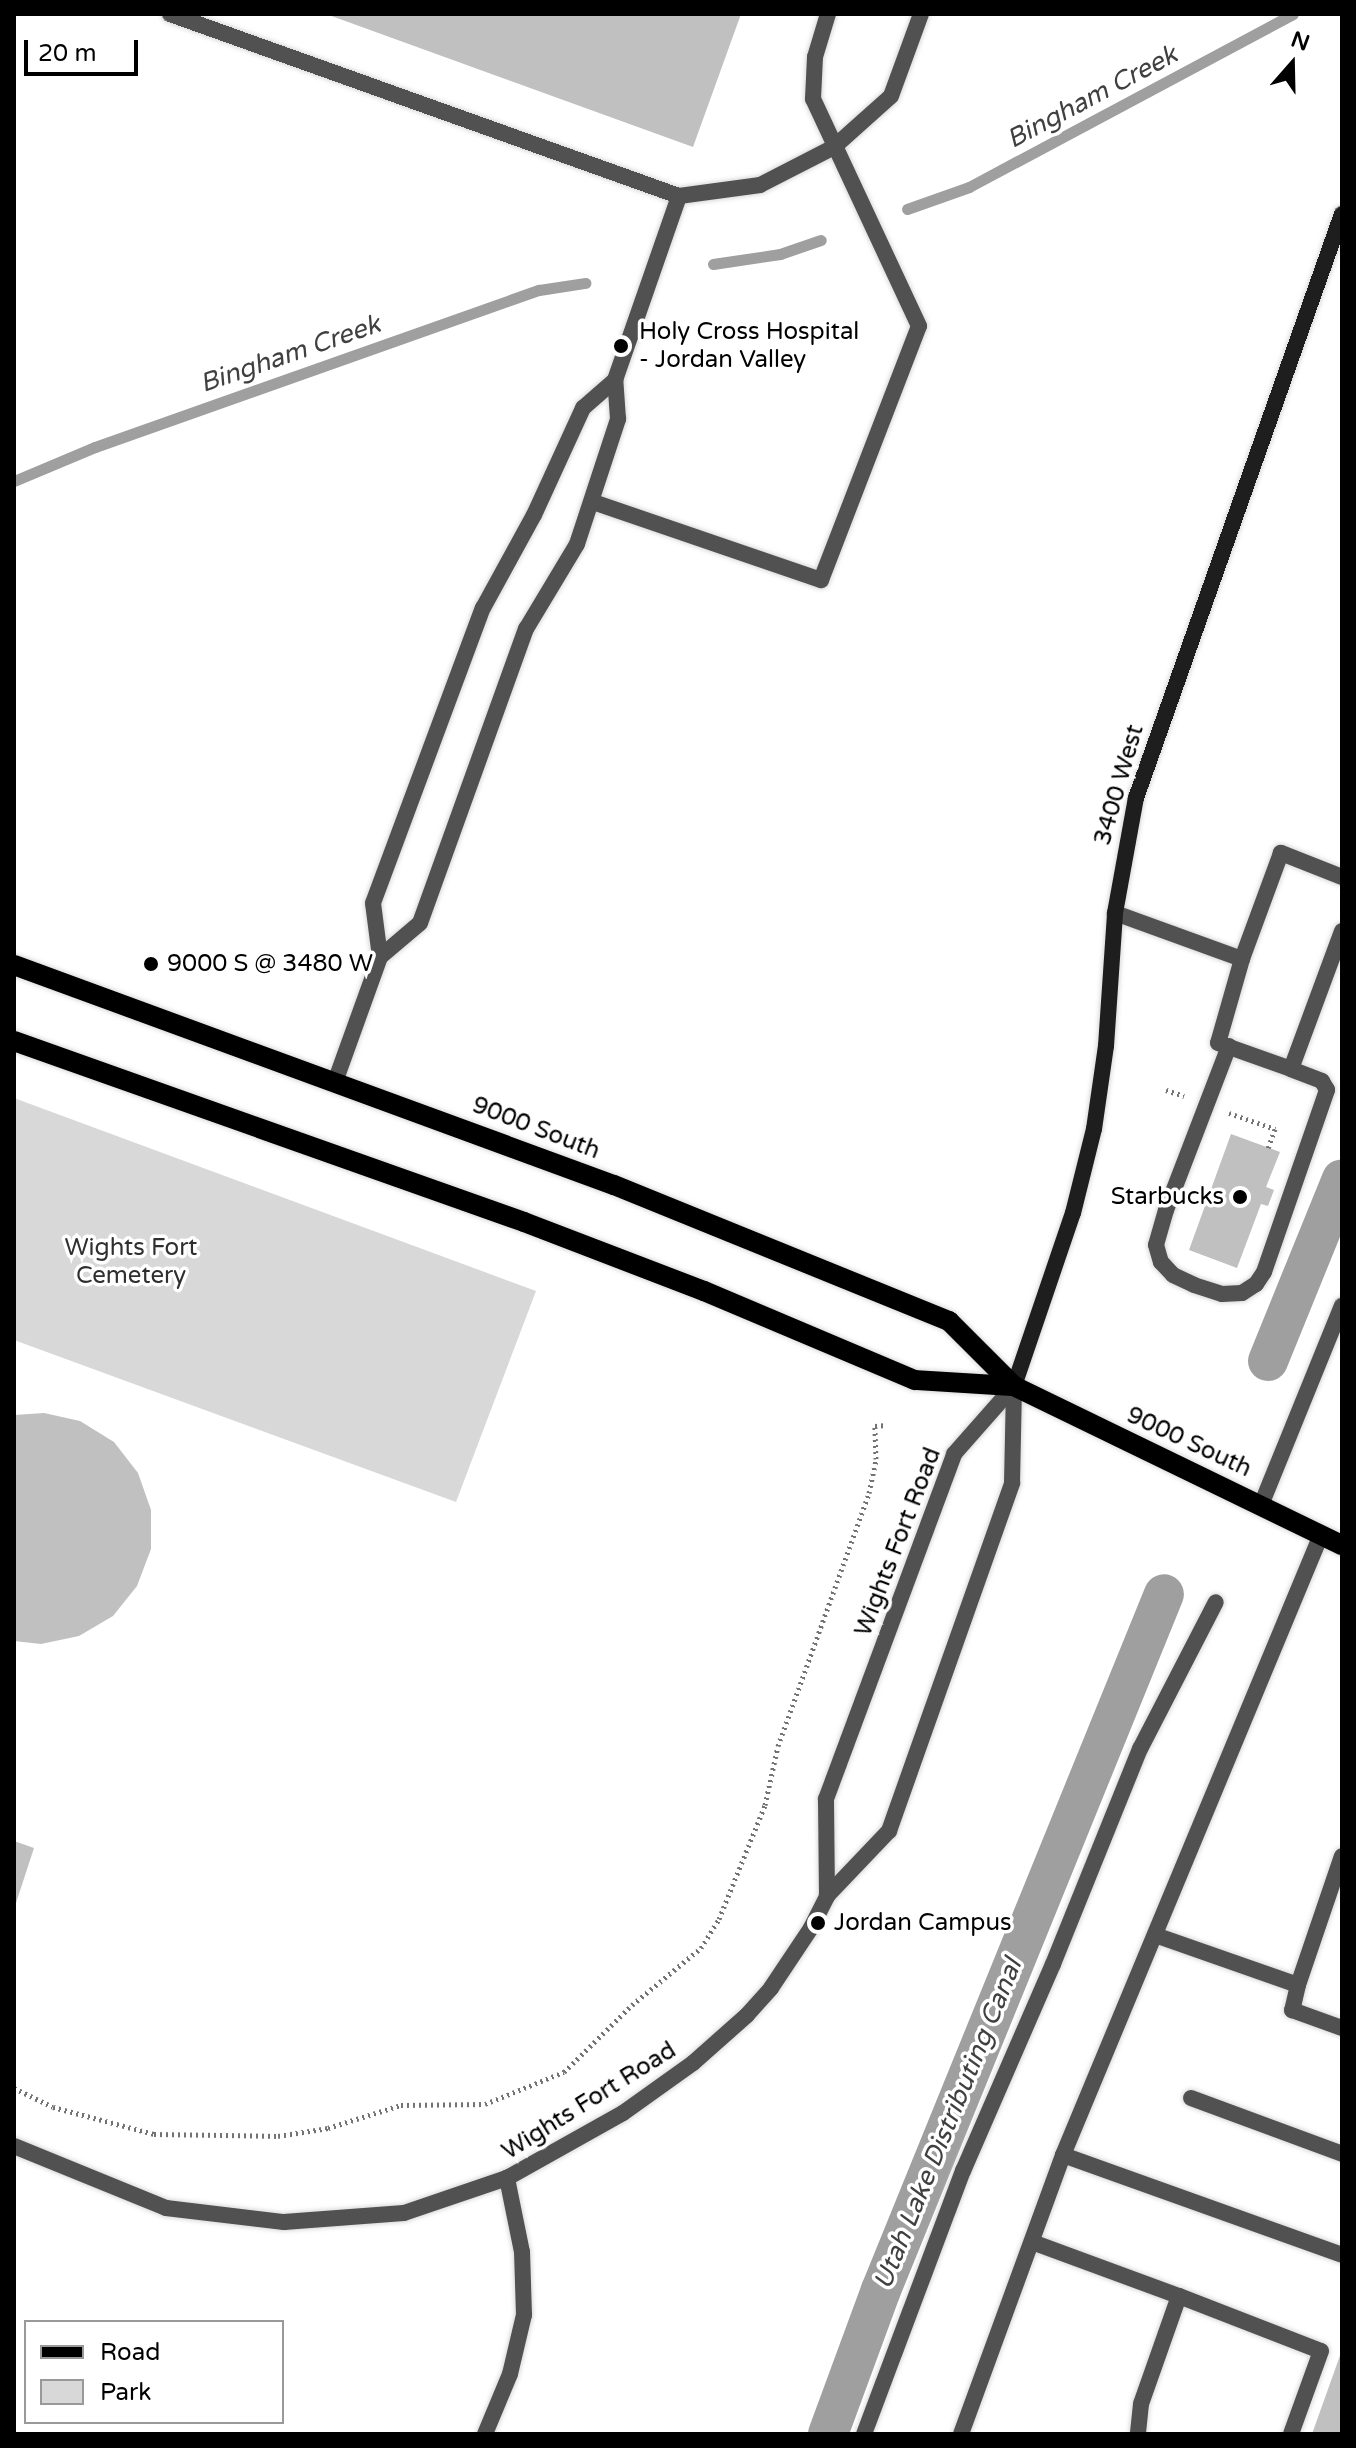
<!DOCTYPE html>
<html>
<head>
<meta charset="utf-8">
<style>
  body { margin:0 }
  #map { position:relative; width:1356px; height:2448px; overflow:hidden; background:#fff; font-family:"Varela Round",sans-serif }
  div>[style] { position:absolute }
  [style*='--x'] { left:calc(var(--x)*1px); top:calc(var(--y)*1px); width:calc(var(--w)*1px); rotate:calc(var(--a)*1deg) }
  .green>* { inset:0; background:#d8d8d8 }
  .stream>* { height:11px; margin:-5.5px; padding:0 5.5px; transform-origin:5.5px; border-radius:5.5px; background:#9f9f9f }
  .canal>* { height:40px; margin:-20px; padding:0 20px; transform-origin:20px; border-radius:20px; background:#9f9f9f }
  .building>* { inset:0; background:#c0c0c0 }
  .path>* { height:5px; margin-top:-2.5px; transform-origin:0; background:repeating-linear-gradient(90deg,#737373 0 2px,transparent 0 6px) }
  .roads { filter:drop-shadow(0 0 2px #dbdbdb) drop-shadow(0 0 2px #dbdbdb) }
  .lane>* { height:16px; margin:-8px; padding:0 8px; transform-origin:8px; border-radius:8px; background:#515151 }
  .secondary>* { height:16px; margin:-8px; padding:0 8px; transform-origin:8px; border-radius:8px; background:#1e1e1e }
  .primary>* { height:20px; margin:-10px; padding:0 10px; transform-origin:10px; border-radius:10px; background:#000 }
  .dots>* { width:22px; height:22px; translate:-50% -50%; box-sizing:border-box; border:4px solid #fff; border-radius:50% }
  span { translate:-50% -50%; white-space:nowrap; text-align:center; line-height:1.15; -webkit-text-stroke:7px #fff; paint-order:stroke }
  .poi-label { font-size:24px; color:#000 }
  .left { translate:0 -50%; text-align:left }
  .right { translate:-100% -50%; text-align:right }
  .street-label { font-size:24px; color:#000 }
  .park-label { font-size:24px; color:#2f2f2f }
  .water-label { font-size:26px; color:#404040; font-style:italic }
  .frame { position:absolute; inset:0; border:16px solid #000; pointer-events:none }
  .legend { position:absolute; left:24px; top:2320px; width:260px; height:104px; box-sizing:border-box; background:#fff; border:2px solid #999; margin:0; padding:10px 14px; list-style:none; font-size:24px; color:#000 }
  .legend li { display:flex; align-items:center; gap:16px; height:40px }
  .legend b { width:40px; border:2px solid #999 }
  .north { position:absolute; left:1252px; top:24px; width:80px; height:80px; -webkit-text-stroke:6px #fff; paint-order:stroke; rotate:20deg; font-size:22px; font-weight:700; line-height:32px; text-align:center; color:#000 }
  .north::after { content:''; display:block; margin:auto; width:28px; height:36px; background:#000; clip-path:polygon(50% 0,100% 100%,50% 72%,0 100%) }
  .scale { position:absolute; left:24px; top:40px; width:114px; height:36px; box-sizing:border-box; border:4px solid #000; border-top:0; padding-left:10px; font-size:24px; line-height:28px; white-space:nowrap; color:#000; -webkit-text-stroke:6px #fff; paint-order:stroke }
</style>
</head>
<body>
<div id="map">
  <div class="green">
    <div style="clip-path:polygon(14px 1098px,536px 1291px,456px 1502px,14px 1340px)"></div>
  </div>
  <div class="stream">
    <div style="--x:907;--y:209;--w:66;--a:-19.5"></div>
    <div style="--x:969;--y:187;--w:367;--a:-28.1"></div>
    <div style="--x:713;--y:264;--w:68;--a:-8.5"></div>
    <div style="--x:780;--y:254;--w:43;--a:-18.9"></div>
    <div style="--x:14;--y:481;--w:88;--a:-22.8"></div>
    <div style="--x:95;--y:447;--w:471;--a:-19.5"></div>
    <div style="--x:539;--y:290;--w:47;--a:-8.7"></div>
  </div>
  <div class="canal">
    <div style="--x:1268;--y:1361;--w:196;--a:-67.9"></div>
    <div style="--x:828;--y:2434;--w:153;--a:-69.8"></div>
    <div style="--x:881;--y:2290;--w:751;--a:-67.87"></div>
  </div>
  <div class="building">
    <div style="clip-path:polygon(326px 14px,741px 14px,693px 147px)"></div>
    <div style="clip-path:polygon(1231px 1134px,1280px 1152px,1266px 1187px,1274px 1190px,1268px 1206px,1261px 1204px,1237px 1268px,1189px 1250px)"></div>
    <div style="clip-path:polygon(44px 1413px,80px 1421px,114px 1442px,138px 1473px,151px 1510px,151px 1549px,137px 1586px,113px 1616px,79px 1636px,41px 1644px,14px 1641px,14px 1415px)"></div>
    <div style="clip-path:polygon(14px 1841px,34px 1848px,15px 1906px,14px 1906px)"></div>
    <div style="clip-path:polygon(1342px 2350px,1342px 2434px,1312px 2434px)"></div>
  </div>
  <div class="path">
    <div style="--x:1166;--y:1090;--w:19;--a:18"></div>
    <div style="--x:1229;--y:1113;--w:49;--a:19.2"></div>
    <div style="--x:1275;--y:1129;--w:20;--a:110"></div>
    <div style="--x:14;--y:2088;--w:43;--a:26"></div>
    <div style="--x:53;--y:2107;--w:105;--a:15"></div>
    <div style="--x:154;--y:2134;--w:124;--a:0.9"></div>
    <div style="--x:278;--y:2136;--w:51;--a:-9.1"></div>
    <div style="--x:328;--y:2128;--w:77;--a:-17.5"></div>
    <div style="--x:401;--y:2105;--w:84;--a:-0.7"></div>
    <div style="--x:485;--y:2104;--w:85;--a:-22.1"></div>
    <div style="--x:564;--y:2072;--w:95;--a:-44.6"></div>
    <div style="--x:632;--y:2005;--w:89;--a:-39.6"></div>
    <div style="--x:701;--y:1948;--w:34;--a:-58"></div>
    <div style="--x:719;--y:1919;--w:123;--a:-68"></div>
    <div style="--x:765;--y:1805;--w:60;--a:-77.6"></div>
    <div style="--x:778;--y:1746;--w:269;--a:-70.2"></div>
    <div style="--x:869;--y:1493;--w:35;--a:-78"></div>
    <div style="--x:876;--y:1459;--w:33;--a:-92"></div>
    <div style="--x:875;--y:1426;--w:11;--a:-5"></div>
  </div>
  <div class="roads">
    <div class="lane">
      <div style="--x:170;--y:14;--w:541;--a:19.68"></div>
      <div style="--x:679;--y:196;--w:82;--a:-7.7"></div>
      <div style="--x:760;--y:185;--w:83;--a:-27.2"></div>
      <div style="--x:834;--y:147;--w:76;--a:-41.8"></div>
      <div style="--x:891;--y:96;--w:87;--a:-69.9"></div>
      <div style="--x:593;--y:502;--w:241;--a:18.9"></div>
      <div style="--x:821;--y:580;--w:272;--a:-68.9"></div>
      <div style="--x:919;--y:326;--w:251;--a:-115"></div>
      <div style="--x:813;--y:99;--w:42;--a:-87.3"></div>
      <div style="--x:815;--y:57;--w:45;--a:-73.2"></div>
      <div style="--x:1342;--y:877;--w:66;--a:-158.5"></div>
      <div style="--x:1281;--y:853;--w:113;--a:110.2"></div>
      <div style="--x:1242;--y:959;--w:87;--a:105.9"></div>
      <div style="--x:1218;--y:1043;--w:77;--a:19.6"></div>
      <div style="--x:1291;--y:1069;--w:147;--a:-69.7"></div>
      <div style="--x:1115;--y:913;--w:135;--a:19.9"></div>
      <div style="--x:380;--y:957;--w:52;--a:-40.4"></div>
      <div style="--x:420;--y:923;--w:313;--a:-70.2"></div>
      <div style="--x:526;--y:629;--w:99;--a:-59"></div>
      <div style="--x:577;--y:544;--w:132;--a:-71.8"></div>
      <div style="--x:618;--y:419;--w:39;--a:-94"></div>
      <div style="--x:615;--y:380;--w:195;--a:-70.8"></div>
      <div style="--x:1229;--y:1046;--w:176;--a:111"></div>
      <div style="--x:1166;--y:1210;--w:36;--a:106"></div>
      <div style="--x:1156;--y:1245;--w:18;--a:74"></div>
      <div style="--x:1161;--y:1262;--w:18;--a:47"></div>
      <div style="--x:1173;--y:1275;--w:23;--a:25"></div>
      <div style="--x:1194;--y:1285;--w:29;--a:18"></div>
      <div style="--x:1222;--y:1294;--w:20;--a:-3"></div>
      <div style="--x:1242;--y:1293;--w:17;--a:-33"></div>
      <div style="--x:1256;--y:1284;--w:14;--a:-56"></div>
      <div style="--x:1264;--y:1272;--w:193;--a:-70.9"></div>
      <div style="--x:1327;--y:1090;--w:10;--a:-119"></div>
      <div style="--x:1322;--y:1081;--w:33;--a:-159"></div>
      <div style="--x:335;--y:1082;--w:133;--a:-70.2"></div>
      <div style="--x:380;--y:957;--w:54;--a:-97.4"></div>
      <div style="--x:373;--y:903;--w:315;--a:-69.6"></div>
      <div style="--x:483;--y:608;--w:106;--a:-61.3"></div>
      <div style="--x:534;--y:515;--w:118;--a:-65.4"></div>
      <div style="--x:583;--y:408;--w:43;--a:-41.2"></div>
      <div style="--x:1261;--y:1505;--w:215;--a:-67.9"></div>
      <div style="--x:827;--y:1896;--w:97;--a:-90.6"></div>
      <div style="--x:826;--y:1799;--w:368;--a:-69.6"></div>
      <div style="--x:954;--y:1454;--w:91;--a:-48.6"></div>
      <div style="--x:1155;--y:1935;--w:151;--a:19.3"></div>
      <div style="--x:1298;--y:1985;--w:26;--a:103"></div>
      <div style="--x:1292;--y:2010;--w:53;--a:19.8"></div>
      <div style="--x:1298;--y:1985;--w:136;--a:-71.2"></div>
      <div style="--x:1191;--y:2098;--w:161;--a:20.3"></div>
      <div style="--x:14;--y:2146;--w:164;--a:22.2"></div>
      <div style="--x:166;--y:2208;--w:119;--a:6.8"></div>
      <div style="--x:284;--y:2222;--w:120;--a:-4.3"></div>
      <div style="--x:404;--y:2213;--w:109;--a:-18.8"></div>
      <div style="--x:507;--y:2178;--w:133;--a:-29.3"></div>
      <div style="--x:623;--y:2113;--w:86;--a:-35.5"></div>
      <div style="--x:693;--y:2063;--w:72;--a:-41.6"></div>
      <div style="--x:747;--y:2015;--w:36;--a:-48"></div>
      <div style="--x:771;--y:1988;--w:72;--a:-56.3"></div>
      <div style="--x:811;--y:1928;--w:36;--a:-63"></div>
      <div style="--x:827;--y:1896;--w:90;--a:-46.4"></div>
      <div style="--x:889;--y:1831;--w:369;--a:-70.5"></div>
      <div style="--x:1012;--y:1483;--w:97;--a:-88.8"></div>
      <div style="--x:1063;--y:2155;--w:296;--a:19.7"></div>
      <div style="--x:1032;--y:2242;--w:157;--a:20.2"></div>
      <div style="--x:1179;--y:2296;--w:114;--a:109.4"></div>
      <div style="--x:1141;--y:2404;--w:30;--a:96"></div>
      <div style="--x:1179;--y:2296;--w:152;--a:21.2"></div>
      <div style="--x:1321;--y:2351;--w:88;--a:109.9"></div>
      <div style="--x:485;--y:2434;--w:65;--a:-67.4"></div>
      <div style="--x:510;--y:2374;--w:61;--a:-76.7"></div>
      <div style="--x:524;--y:2315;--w:63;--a:-91.8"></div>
      <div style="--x:522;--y:2252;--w:76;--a:-101.5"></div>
      <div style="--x:864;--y:2434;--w:281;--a:-69.4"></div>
      <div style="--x:963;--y:2171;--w:226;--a:-66.5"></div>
      <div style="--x:1053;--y:1964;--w:232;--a:-68"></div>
      <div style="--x:1140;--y:1749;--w:165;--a:-62.7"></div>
      <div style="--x:961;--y:2434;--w:297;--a:-69.9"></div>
      <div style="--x:1063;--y:2155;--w:672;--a:-67.41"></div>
    </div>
    <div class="secondary">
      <div style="--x:1014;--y:1386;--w:183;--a:-71.2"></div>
      <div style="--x:1073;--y:1213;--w:87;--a:-76"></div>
      <div style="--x:1094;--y:1129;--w:84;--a:-81.8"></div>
      <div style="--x:1106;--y:1046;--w:133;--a:-86.1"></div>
      <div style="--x:1115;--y:913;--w:117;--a:-79.7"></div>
      <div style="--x:1136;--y:798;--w:619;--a:-70.57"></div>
    </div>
    <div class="primary">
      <div style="--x:14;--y:965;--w:639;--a:20.14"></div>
      <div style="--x:614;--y:1185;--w:362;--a:22.1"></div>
      <div style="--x:949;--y:1321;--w:92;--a:45"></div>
      <div style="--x:1014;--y:1386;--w:365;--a:25.9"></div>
      <div style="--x:14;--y:1041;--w:541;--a:19.54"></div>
      <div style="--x:524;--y:1222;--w:193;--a:21"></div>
      <div style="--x:704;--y:1291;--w:229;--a:22.9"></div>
      <div style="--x:915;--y:1380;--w:99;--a:3.5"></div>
    </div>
  </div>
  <div class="dots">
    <div style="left:621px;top:346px;background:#000"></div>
    <div style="left:151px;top:964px;background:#000"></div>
    <div style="left:1240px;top:1197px;background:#000"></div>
    <div style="left:818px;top:1923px;background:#000"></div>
  </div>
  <div class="poi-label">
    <span class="left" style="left:639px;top:346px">Holy Cross Hospital<br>- Jordan Valley</span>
    <span class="left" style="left:167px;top:964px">9000 S @ 3480 W</span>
    <span class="right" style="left:1224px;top:1197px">Starbucks</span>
    <span class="left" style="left:834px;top:1923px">Jordan Campus</span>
  </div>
  <div class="street-label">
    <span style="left:1119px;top:785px;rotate:-74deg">3400 West</span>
    <span style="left:536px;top:1128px;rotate:21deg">9000 South</span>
    <span style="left:1189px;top:1442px;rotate:25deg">9000 South</span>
    <span style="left:898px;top:1542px;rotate:-69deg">Wights Fort Road</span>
    <span style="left:589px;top:2101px;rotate:-32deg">Wights Fort Road</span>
  </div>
  <div class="park-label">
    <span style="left:131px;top:1262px">Wights Fort<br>Cemetery</span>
  </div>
  <div class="water-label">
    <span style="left:1092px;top:97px;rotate:-28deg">Bingham Creek</span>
    <span style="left:290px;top:354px;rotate:-19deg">Bingham Creek</span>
    <span style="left:948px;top:2124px;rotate:-68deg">Utah Lake Distributing Canal</span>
  </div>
  <div class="frame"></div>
  <ul class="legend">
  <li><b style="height:10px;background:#000"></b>Road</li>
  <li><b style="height:22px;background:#d8d8d8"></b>Park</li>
  </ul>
  <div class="north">N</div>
  <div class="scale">20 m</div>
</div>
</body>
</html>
